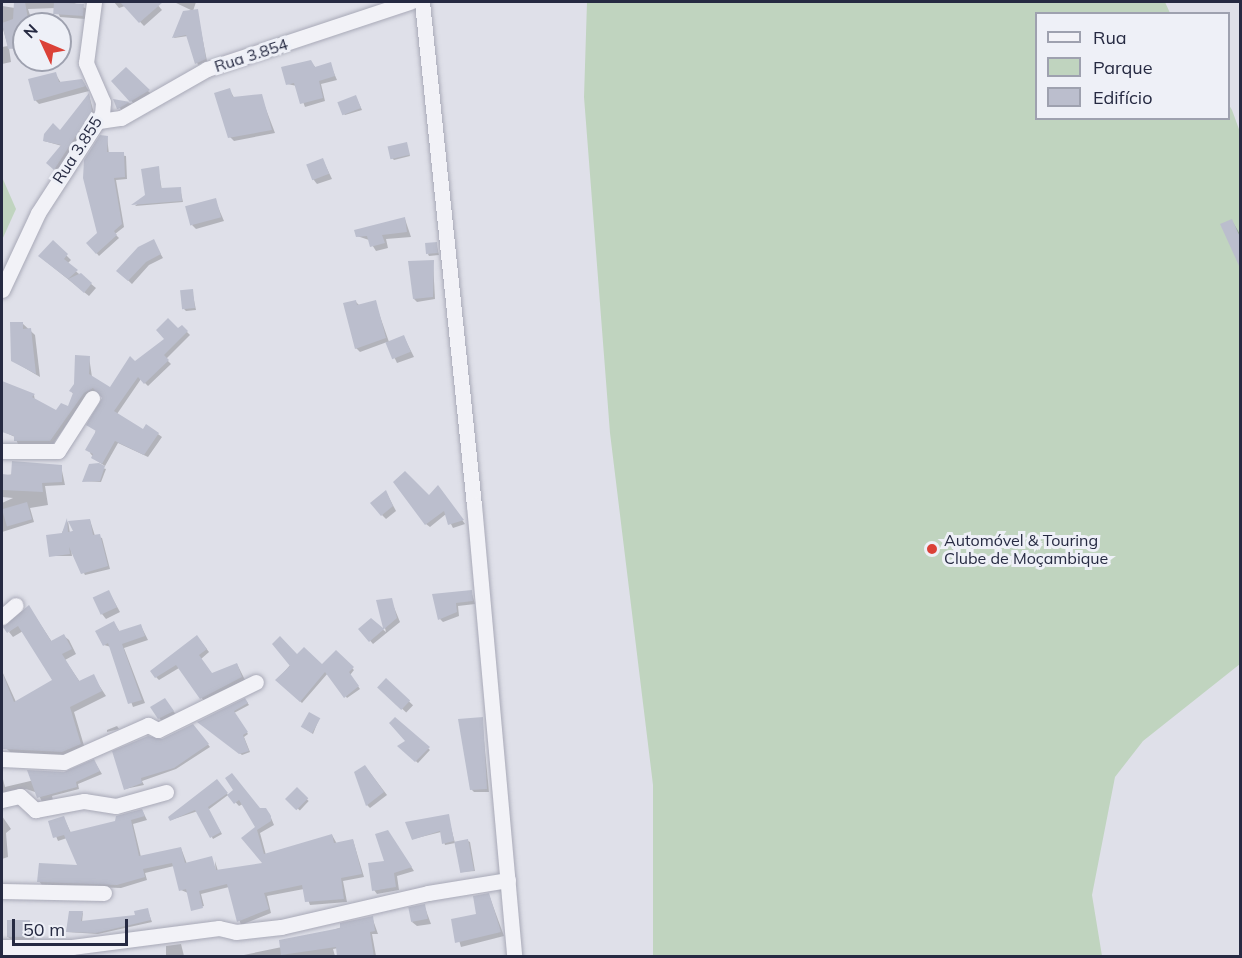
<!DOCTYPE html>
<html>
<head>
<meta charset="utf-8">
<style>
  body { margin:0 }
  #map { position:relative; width:1242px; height:958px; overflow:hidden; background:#dfe0e9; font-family:Mulish,sans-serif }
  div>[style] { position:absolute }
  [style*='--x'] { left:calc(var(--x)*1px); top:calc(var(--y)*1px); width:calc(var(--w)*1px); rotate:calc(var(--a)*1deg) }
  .green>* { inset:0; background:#c0d4bf }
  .shadow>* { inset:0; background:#0003; transform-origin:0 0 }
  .building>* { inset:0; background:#bbbecd; transform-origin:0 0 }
  .roads { filter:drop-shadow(0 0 2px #a8a9b7) drop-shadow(0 0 2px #a8a9b7) }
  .minor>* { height:15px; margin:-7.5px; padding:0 7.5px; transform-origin:7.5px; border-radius:7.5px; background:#f2f2f7 }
  .dots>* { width:16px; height:16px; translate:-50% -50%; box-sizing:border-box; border:3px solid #eef0f7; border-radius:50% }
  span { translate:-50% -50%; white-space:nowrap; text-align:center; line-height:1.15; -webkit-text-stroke:6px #eef0f7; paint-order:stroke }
  .street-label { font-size:16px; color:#262a42 }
  .poi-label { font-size:16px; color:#262a42 }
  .left { translate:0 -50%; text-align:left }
  .frame { position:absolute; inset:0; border:3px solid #262a42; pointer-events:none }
  .legend { position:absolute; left:1035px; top:12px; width:195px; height:108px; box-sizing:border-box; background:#eef0f7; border:2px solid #9ea1af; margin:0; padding:8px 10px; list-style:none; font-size:18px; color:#262a42 }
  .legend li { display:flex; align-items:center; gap:12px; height:30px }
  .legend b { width:30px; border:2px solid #9ea1af }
  .north { position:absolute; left:12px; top:12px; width:60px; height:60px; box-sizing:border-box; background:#eef0f7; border:2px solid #9ea1af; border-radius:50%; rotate:314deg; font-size:16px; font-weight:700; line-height:24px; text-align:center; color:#262a42 }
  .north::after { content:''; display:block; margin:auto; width:21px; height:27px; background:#db4137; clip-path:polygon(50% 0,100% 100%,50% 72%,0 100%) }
  .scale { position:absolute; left:12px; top:919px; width:116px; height:27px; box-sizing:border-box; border:3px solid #262a42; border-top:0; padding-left:8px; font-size:18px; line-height:21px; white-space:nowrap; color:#262a42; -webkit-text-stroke:4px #eef0f7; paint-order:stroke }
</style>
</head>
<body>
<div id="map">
  <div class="green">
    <div style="clip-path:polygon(587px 2px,1165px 2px,1170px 13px,1036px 14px,1036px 118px,1228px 118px,1229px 105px,1232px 110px,1240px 132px,1240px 664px,1143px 741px,1115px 777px,1092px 895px,1102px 956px,653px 956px,653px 785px,610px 433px,584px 97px)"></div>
    <div style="clip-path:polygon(2px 177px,16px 209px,2px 240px)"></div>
  </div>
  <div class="shadow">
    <div style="clip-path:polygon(16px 2px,72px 2px,87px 9px,85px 19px,60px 17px,56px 8px,28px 9px,33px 24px,24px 24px,24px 50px,9px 48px,11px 62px,2px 64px,2px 47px,8px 46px,2px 26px,2px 6px,15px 8px)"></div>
    <div style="clip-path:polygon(114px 2px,155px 2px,162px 10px,144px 26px,125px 6px,119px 8px)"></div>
    <div style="clip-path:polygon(174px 2px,196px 2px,193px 11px)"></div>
    <div style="clip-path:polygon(197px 11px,207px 61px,198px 65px,188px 36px,174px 38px,184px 12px)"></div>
    <div style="clip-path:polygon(310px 61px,316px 68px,330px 64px,337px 80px,321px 84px,325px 101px,305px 107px,297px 86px,287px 84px)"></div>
    <div style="clip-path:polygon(126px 69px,151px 94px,122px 111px,115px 101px,134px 104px,113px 81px)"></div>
    <div style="clip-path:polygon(55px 73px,61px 83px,82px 80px,89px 91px,39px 104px,35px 100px)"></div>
    <div style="clip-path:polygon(229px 89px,235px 99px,261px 96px,275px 133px,234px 141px,230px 137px)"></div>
    <div style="clip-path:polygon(89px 95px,94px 113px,57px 170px,48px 163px,62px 146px,44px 141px,61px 132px)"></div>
    <div style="clip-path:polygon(356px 97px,362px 110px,345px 115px,343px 113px)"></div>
    <div style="clip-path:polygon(107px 137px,109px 154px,126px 156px,127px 179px,116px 180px,124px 227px,115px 234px,119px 238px,99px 256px,88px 243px,99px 233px)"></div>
    <div style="clip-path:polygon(406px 144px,410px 156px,394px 160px,392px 158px)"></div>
    <div style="clip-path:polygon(323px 160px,332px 179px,317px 184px,313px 179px)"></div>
    <div style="clip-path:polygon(158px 168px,162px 190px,180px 188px,183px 202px,135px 206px,146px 196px)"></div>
    <div style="clip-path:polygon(215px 200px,224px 221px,196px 229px,192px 225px)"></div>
    <div style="clip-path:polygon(405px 219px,411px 237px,386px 239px,388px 248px,376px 251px,369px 240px,357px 236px)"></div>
    <div style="clip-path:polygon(1232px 221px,1240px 234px,1238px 254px)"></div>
    <div style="clip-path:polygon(153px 241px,163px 258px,149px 265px,132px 284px,118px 271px)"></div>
    <div style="clip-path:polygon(53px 242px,71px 260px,67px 264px,96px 288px,89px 296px,44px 260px)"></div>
    <div style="clip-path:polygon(436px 243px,439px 255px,429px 256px,428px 254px)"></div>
    <div style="clip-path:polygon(433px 262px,435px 299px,417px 302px,414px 299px)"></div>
    <div style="clip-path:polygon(192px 291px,196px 310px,186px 311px,184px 309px)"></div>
    <div style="clip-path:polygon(355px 301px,359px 305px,375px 302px,389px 342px,404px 337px,414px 357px,397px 363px,387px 342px,360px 352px,356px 348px)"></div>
    <div style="clip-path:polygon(22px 323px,35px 335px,40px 377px,13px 361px)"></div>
    <div style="clip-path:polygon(182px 327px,190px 335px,166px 359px,171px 364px,148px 386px,141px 379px,117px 414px,144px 431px,147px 426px,162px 437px,148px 457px,118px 443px,105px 466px,96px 460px,90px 453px,104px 398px,97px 391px,87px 395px,53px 444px,18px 444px,15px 437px,2px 431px,9px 409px,2px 406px,2px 385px,34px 395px,35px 401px,57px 412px,69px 408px,74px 395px,71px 391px,89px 357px,92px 377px,111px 389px,135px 363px)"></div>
    <div style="clip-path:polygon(90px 465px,106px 469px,101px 482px,83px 481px)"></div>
    <div style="clip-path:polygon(61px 466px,65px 485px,45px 486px,48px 505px,30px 508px,34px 522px,2px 532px,2px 503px,13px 498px,2px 497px,2px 476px)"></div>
    <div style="clip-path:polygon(441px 490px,465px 524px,453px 528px,446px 514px,430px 527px,426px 524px,429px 497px)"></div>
    <div style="clip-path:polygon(386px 492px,396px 511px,386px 519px,382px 515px)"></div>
    <div style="clip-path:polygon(90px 520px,95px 536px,102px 538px,110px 569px,85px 575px,71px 548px,72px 556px,50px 556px,68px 521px,70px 533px)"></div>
    <div style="clip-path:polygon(471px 591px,475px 604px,458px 606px,459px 616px,443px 622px,440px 619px,434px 595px)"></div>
    <div style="clip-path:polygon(109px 592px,120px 612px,106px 619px,102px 614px)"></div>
    <div style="clip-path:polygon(391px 600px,400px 622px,373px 644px,360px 629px,371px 620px,386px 632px,378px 601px)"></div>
    <div style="clip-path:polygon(29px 607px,52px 642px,64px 636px,69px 640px,76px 654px,65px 660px,80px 682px,93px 676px,106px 696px,74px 712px,85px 749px,68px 756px,12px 754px,7px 749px,6px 724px,2px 726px,2px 671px,16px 702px,54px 681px,23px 631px,13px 637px,9px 632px)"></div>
    <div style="clip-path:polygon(114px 623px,120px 632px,141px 626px,148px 640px,124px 648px,145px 703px,133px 707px,111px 647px,104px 645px)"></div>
    <div style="clip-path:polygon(200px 640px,209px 652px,201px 659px,212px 674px,237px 664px,245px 680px,204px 701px,179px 668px,159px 680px,156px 677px)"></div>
    <div style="clip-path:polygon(336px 653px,354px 670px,350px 675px,360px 689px,347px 698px,328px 673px,302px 703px,277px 680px,298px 656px,322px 667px)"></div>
    <div style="left:386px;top:680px;width:37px;height:10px;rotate:43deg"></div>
    <div style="clip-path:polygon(165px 700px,177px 716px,164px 723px,159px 718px)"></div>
    <div style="clip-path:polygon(247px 702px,249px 705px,234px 713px,248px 734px,244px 737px,250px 752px,242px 755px,200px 722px)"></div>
    <div style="clip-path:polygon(319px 719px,313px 734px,304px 728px)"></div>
    <div style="clip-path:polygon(395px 719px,430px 750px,418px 763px,399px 746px,408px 741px)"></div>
    <div style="clip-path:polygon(482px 719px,489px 792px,474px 792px,472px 790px)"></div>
    <div style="clip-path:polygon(117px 726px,119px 729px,107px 732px,107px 730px)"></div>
    <div style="clip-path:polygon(195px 728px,210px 747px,176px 769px,142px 781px,144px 785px,125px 789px,162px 741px)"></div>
    <div style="clip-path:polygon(94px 761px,102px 774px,78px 784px,79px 789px,52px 796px,53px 800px,42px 802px,38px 793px,26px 789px,2px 795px,2px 775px,5px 787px,64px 773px)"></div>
    <div style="clip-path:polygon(368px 770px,387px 795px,370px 808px,367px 805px)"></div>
    <div style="clip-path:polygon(217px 781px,228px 795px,208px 810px,222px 834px,213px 839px,198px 811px,171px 820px)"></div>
    <div style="left:297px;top:790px;width:16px;height:13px;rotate:43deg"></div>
    <div style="clip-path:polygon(229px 795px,269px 813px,274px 825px,260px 833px,266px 855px,332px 835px,337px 844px,353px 840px,364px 877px,343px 881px,347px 902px,310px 905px,304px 889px,267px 896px,271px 913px,241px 925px,229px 887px,201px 894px,204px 906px,192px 909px,188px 893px,181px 890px,174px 866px,145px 873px,147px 880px,121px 888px,42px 885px,39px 881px,79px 867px,67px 838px,58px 841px,50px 822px,64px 818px,71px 833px,116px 822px,142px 810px,147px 820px,133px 824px,141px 857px,181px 848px,187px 864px,212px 858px,216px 878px,215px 861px,218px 871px,265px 864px,243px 838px,257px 827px,243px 804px,239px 806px)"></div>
    <div style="clip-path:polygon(2px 816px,11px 829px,6px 833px,8px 857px,2px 859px)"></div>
    <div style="clip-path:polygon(448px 816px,455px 843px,468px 841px,470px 842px,475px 871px,461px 872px,455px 843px,445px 845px,441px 832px,413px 839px)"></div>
    <div style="clip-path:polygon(388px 832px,414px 871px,397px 876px,399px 890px,377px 894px,374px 890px,386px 862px)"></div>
    <div style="clip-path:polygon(489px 895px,504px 936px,461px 947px,453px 920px,478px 915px)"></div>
    <div style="clip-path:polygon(424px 905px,431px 924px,417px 926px,412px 922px)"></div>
    <div style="clip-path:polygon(147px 909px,152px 922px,98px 934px,67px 932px,83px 912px,82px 922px,136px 916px)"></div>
    <div style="clip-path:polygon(372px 917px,378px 934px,372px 934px,376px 956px,359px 956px,357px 945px,333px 949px,335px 956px,239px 956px,282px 947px)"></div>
    <div style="clip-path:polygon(30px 922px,34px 926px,34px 941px,13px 941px,8px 937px)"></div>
    <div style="clip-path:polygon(181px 944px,184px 956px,166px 956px,166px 946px)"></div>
  </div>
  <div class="building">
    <div style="clip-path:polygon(14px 2px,25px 2px,29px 24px,24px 24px,24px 47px,8px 49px,2px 23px,13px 19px)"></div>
    <div style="left:54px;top:2px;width:30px;height:12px;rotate:4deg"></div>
    <div style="clip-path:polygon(120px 2px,163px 2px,139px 23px)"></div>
    <div style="clip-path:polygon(198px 9px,206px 59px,195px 64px,186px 35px,172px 38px,183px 11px)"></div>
    <div style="clip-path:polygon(311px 60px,315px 67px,331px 62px,335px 76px,319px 81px,323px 98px,300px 104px,294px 83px,286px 85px,281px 67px)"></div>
    <div style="clip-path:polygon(126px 67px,150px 90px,118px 109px,117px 109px,113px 99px,130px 102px,111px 81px)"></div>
    <div style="clip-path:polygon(56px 72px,59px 82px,82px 79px,86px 86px,34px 101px,28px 79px)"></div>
    <div style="clip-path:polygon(230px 88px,233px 97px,262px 94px,272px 130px,228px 138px,214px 93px)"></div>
    <div style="clip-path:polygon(89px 93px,92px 111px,54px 170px,46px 163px,61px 145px,43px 141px,44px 134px,53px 123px,60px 130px)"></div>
    <div style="left:356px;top:95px;width:14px;height:20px;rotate:69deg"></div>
    <div style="clip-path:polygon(100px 135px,108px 136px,107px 152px,124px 152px,125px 177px,114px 178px,122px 224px,114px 231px,117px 235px,96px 254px,86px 243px,97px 233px,83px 178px,84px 160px)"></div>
    <div style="left:407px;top:142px;width:13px;height:20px;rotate:77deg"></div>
    <div style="left:323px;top:158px;width:17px;height:18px;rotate:69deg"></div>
    <div style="clip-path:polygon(159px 166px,161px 188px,181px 187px,182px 201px,131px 205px,145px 195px,141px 169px)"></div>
    <div style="left:216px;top:198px;width:20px;height:32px;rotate:75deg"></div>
    <div style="clip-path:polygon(405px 217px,407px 232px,382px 235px,385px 243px,370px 247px,367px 236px,356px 237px,354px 230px)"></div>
    <div style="clip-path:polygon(1232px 219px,1240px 237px,1240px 268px,1220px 224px)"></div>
    <div style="clip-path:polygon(154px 239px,161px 254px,146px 262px,128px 281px,116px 271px,138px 247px)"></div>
    <div style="clip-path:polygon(53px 240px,68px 254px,64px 259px,78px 270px,68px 279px,38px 256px)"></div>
    <div style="left:437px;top:242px;width:11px;height:12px;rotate:85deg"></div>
    <div style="clip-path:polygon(434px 260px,433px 297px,413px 299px,408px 261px)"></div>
    <div style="clip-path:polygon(81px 273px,92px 283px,84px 293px,68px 279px)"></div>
    <div style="left:193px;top:289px;width:19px;height:13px;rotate:84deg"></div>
    <div style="clip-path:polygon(356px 300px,357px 305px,376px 300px,386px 338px,355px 349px,343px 303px)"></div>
    <div style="clip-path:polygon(168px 318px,178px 328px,182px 325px,188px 331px,164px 355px,169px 360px,144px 384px,138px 377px,114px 411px,143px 429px,146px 424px,159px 433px,144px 455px,115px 441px,102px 464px,91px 458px,93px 454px,85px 450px,96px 431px,86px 425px,102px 398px,93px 388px,84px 393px,50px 441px,14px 441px,14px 436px,2px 432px,2px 381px,35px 394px,32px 397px,56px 410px,61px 403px,68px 406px,73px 393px,69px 391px,74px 384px,75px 355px,90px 356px,89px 374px,110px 387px,130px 356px,135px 361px,164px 339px,156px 330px)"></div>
    <div style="clip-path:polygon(10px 322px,23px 322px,23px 329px,31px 328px,36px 374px,11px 361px)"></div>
    <div style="left:404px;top:335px;width:18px;height:20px;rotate:68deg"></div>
    <div style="clip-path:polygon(12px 461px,62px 465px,62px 482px,42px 483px,43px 492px,2px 490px,2px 474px,11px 475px)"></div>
    <div style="clip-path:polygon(99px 463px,105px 466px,100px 481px,82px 482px,89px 464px)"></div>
    <div style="clip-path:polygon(405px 471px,429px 495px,438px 485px,464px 520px,448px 525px,444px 511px,425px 525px,393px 482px)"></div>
    <div style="clip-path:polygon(386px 490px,393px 506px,381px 516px,370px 503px)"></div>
    <div style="left:27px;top:502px;width:18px;height:26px;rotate:74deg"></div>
    <div style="clip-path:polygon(67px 518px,68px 532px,73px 531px,68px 521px,90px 519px,93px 535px,100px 534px,108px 566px,81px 574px,69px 547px,70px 554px,49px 557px,46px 535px,62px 533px)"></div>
    <div style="left:109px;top:590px;width:19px;height:18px;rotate:65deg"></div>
    <div style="clip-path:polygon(472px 590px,473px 601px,456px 603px,457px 612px,438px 620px,432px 594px)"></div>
    <div style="clip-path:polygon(392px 598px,397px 618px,369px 642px,358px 629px,371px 618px,383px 628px,376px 600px)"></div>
    <div style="clip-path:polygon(29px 605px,51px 641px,64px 634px,72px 649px,62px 654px,79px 681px,94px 674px,102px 691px,70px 707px,81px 744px,62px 752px,2px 749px,2px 672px,14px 702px,52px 680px,18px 626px,7px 633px,3px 627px)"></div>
    <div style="clip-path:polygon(114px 621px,119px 631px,141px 624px,145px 636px,122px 644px,142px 700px,128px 704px,108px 643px,103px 646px,95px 631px)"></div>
    <div style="clip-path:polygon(197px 635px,207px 649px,199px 655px,212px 673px,237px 663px,242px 677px,200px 699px,176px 665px,155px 678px,150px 671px)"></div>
    <div style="clip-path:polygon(280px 636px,297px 654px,304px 647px,322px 664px,336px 650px,354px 667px,349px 672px,359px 686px,344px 698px,325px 672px,300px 702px,275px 680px,290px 666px,272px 644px)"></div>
    <div style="left:386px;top:678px;width:33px;height:13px;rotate:43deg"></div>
    <div style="clip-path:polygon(165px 698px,174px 711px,158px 719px,150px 707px)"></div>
    <div style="clip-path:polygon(245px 698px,248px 703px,234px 711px,248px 732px,243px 735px,249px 751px,239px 754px,197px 722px)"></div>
    <div style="left:309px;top:712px;width:13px;height:17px;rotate:29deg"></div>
    <div style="clip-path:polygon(395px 717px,430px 747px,415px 762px,397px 746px,405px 741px,389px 723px)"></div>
    <div style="clip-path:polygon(483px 717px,487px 789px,470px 790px,458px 719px)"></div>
    <div style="clip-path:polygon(193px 724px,209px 744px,174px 768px,141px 778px,142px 783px,124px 790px,112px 751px,148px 736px,162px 739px)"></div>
    <div style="clip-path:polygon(94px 759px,100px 771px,76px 782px,77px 787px,37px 798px,27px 770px,64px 772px)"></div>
    <div style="clip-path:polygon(365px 765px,384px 792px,366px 806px,354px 772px)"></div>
    <div style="clip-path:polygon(232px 773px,260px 808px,266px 808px,271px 816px,271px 821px,257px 830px,264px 854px,332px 834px,334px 843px,353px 839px,362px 874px,341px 878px,344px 899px,305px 902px,302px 885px,264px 893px,269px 909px,237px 922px,227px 884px,199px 891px,203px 908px,191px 911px,186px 889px,179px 891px,172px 863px,143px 869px,145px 877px,117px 885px,37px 882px,39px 863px,77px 865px,64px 835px,53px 838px,48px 821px,64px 816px,70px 832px,115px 821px,116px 816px,142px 809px,145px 816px,131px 820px,139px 856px,181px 847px,185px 863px,212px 856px,216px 870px,262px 863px,241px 838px,255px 827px,239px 800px,234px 804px,227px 795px,233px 790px,225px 778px)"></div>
    <div style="clip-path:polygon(217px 779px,228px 793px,208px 807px,221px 832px,210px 838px,195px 810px,170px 821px,168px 817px)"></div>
    <div style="left:297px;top:787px;width:16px;height:17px;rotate:45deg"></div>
    <div style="clip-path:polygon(449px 814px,454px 841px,442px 844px,440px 831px,412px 840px,405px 822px)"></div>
    <div style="clip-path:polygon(388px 830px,412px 867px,394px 873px,396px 887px,372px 891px,368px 863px,384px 861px,375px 834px)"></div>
    <div style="left:468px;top:839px;width:32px;height:14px;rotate:79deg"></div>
    <div style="clip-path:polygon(489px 893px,501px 932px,455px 943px,451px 919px,476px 914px,473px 896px)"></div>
    <div style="left:425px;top:904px;width:15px;height:17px;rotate:79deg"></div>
    <div style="clip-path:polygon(148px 908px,151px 920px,96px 933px,66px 932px,69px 911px,83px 911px,81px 921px,135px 915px,134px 911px)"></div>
    <div style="clip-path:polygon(373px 916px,375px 931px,370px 932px,374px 957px,337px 957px,336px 947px,281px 955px,279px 940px,340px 928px,340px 923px)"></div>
    <div style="left:7px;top:920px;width:23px;height:17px"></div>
  </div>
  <div class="roads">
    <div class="minor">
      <div style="--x:422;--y:2;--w:506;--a:84.1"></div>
      <div style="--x:474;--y:505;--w:453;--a:84.9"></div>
      <div style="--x:99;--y:121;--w:22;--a:-8"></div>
      <div style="--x:121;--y:118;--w:99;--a:-29.7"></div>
      <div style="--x:207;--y:69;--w:214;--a:-18.3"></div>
      <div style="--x:2;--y:290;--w:85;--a:-64.9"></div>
      <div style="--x:38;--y:213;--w:118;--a:-57.1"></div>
      <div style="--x:102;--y:114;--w:12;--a:-85"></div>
      <div style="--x:103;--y:102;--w:43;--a:-113.6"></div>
      <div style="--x:86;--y:63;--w:62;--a:-82.5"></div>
      <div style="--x:2;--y:451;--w:56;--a:0"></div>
      <div style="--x:58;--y:451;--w:63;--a:-57.3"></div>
      <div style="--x:2;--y:617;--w:18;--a:-41"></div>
      <div style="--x:2;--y:759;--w:62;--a:2.8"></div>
      <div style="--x:64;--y:762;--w:92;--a:-23.8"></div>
      <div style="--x:148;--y:725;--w:11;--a:27"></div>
      <div style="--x:158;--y:730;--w:109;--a:-26.1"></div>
      <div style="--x:2;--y:800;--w:18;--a:-13"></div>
      <div style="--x:20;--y:796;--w:21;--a:43"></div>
      <div style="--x:35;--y:810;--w:50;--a:-10.4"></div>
      <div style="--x:84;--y:801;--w:32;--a:9"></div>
      <div style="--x:116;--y:806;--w:52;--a:-15.6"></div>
      <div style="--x:2;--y:891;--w:102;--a:1.1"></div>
      <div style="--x:2;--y:947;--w:70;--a:0"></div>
      <div style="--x:72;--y:947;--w:148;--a:-7.4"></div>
      <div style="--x:219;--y:928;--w:17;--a:13"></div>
      <div style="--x:236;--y:932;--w:45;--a:-6.3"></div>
      <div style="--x:281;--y:927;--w:151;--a:-13"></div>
      <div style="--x:428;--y:893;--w:81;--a:-9.2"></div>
    </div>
  </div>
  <div class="dots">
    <div style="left:932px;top:549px;background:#db4137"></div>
  </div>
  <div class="street-label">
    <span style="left:251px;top:55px;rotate:-18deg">Rua 3.854</span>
    <span style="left:77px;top:150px;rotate:-57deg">Rua 3.855</span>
  </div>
  <div class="poi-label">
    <span class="left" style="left:944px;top:549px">Automóvel &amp; Touring<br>Clube de Moçambique</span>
  </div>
  <div class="frame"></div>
  <ul class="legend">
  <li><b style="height:8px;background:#f2f2f7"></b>Rua</li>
  <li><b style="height:16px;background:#c0d4bf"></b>Parque</li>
  <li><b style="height:16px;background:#bbbecd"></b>Edifício</li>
  </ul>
  <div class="north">N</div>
  <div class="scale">50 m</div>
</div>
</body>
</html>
